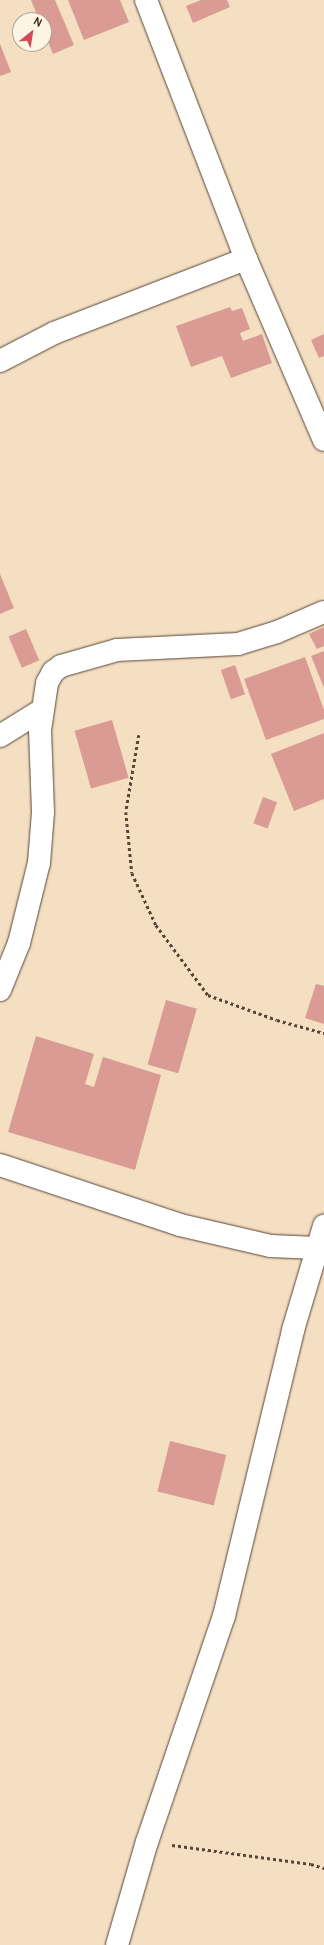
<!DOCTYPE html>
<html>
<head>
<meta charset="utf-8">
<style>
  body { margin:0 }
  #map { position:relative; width:324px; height:1945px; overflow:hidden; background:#f5dfc2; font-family:Pangolin,sans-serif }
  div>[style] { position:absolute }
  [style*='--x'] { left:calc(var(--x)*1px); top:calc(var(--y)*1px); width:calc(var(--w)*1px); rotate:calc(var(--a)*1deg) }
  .building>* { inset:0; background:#d99b94; transform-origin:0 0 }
  .path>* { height:2.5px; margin-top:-1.25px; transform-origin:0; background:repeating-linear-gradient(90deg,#574537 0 3px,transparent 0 6px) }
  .roads { filter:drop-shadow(0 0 1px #574537) drop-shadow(0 0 1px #574537) }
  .street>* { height:22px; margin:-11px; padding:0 11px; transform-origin:11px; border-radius:11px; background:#fff }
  span { translate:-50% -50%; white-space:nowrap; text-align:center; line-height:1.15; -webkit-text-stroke:3.5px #fcf5e5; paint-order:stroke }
  .north { position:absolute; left:12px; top:12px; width:40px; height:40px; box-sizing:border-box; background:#fcf5e5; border:1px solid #afa495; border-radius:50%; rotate:30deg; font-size:11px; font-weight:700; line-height:16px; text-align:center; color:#3b2a1e }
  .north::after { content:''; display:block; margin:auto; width:14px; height:18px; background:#d1495b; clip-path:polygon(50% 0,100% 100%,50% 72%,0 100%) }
</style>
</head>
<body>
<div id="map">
  <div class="building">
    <div style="clip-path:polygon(31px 0,55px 0,74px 45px,53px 54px,44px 32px,44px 20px,39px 20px)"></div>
    <div style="clip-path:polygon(68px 0,120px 0,129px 22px,84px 40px)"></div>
    <div style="clip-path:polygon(201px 0,227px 0,230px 7px,193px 23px,186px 6px)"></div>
    <div style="clip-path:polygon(0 44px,11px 72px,0 76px)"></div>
    <div style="clip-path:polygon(230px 307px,232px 311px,242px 308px,250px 329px,240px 333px,243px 341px,262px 334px,272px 363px,231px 378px,222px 356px,191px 367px,176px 326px)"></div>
    <div style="clip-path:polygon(324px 334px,324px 356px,319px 358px,311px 340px)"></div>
    <div style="clip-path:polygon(0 574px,14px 608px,0 614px)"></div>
    <div style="clip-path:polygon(324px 627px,324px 646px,317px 649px,309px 634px)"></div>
    <div style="left:26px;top:629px;width:34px;height:19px;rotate:67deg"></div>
    <div style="clip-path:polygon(324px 651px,324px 688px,311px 656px)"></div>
    <div style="clip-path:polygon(305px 657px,324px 710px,324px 719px,266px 740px,244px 679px)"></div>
    <div style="left:235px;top:665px;width:31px;height:15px;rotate:71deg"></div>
    <div style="left:112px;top:720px;width:60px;height:39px;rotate:74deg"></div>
    <div style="clip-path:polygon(324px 733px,324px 799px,294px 811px,271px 754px)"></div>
    <div style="left:263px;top:797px;width:15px;height:28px;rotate:20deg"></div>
    <div style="clip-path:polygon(316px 984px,324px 986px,324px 1024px,305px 1018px)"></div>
    <div style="left:166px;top:1000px;width:32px;height:67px;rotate:16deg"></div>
    <div style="clip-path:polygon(36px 1036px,94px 1054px,85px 1084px,94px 1087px,103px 1057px,161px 1075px,135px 1170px,8px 1132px)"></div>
    <div style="left:170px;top:1441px;width:58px;height:52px;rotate:14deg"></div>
  </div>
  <div class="path">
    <div style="--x:139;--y:735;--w:78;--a:99.6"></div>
    <div style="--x:126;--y:812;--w:61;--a:84.4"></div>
    <div style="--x:132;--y:873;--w:57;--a:65.2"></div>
    <div style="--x:156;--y:925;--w:87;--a:53.4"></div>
    <div style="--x:208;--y:995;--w:73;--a:19.9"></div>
    <div style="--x:277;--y:1020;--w:49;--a:15.5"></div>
    <div style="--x:172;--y:1845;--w:140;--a:7.8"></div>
    <div style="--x:311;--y:1864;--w:14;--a:17"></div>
  </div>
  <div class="roads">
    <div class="street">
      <div style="--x:146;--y:0;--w:278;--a:68.9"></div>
      <div style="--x:246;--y:259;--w:197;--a:66.7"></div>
      <div style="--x:0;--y:361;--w:61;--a:-27.4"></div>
      <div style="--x:54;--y:333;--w:206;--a:-21.1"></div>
      <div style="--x:0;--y:736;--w:49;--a:-31.8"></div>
      <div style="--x:0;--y:990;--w:51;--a:-68"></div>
      <div style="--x:19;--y:943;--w:82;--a:-76"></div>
      <div style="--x:39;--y:863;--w:51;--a:-85.5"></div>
      <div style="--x:43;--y:812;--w:82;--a:-92.1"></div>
      <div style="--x:40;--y:730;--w:48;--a:-81.5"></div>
      <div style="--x:47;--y:683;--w:13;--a:-61"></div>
      <div style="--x:53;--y:672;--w:10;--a:-37"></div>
      <div style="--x:61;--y:666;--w:58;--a:-15.9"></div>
      <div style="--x:117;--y:650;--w:121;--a:-2.8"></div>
      <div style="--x:238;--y:644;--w:41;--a:-17.1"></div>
      <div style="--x:277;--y:632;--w:51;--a:-23.1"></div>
      <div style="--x:0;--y:1165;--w:190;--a:18.4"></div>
      <div style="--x:180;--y:1225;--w:93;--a:13"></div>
      <div style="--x:271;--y:1246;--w:46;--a:2.5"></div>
      <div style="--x:317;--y:1248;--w:8;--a:30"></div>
      <div style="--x:117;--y:1945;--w:107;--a:-73.8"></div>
      <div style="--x:147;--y:1842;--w:239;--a:-71.2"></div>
      <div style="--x:224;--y:1616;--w:294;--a:-76.4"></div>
      <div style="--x:293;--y:1330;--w:109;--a:-73.4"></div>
    </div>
  </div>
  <div class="north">N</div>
</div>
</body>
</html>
